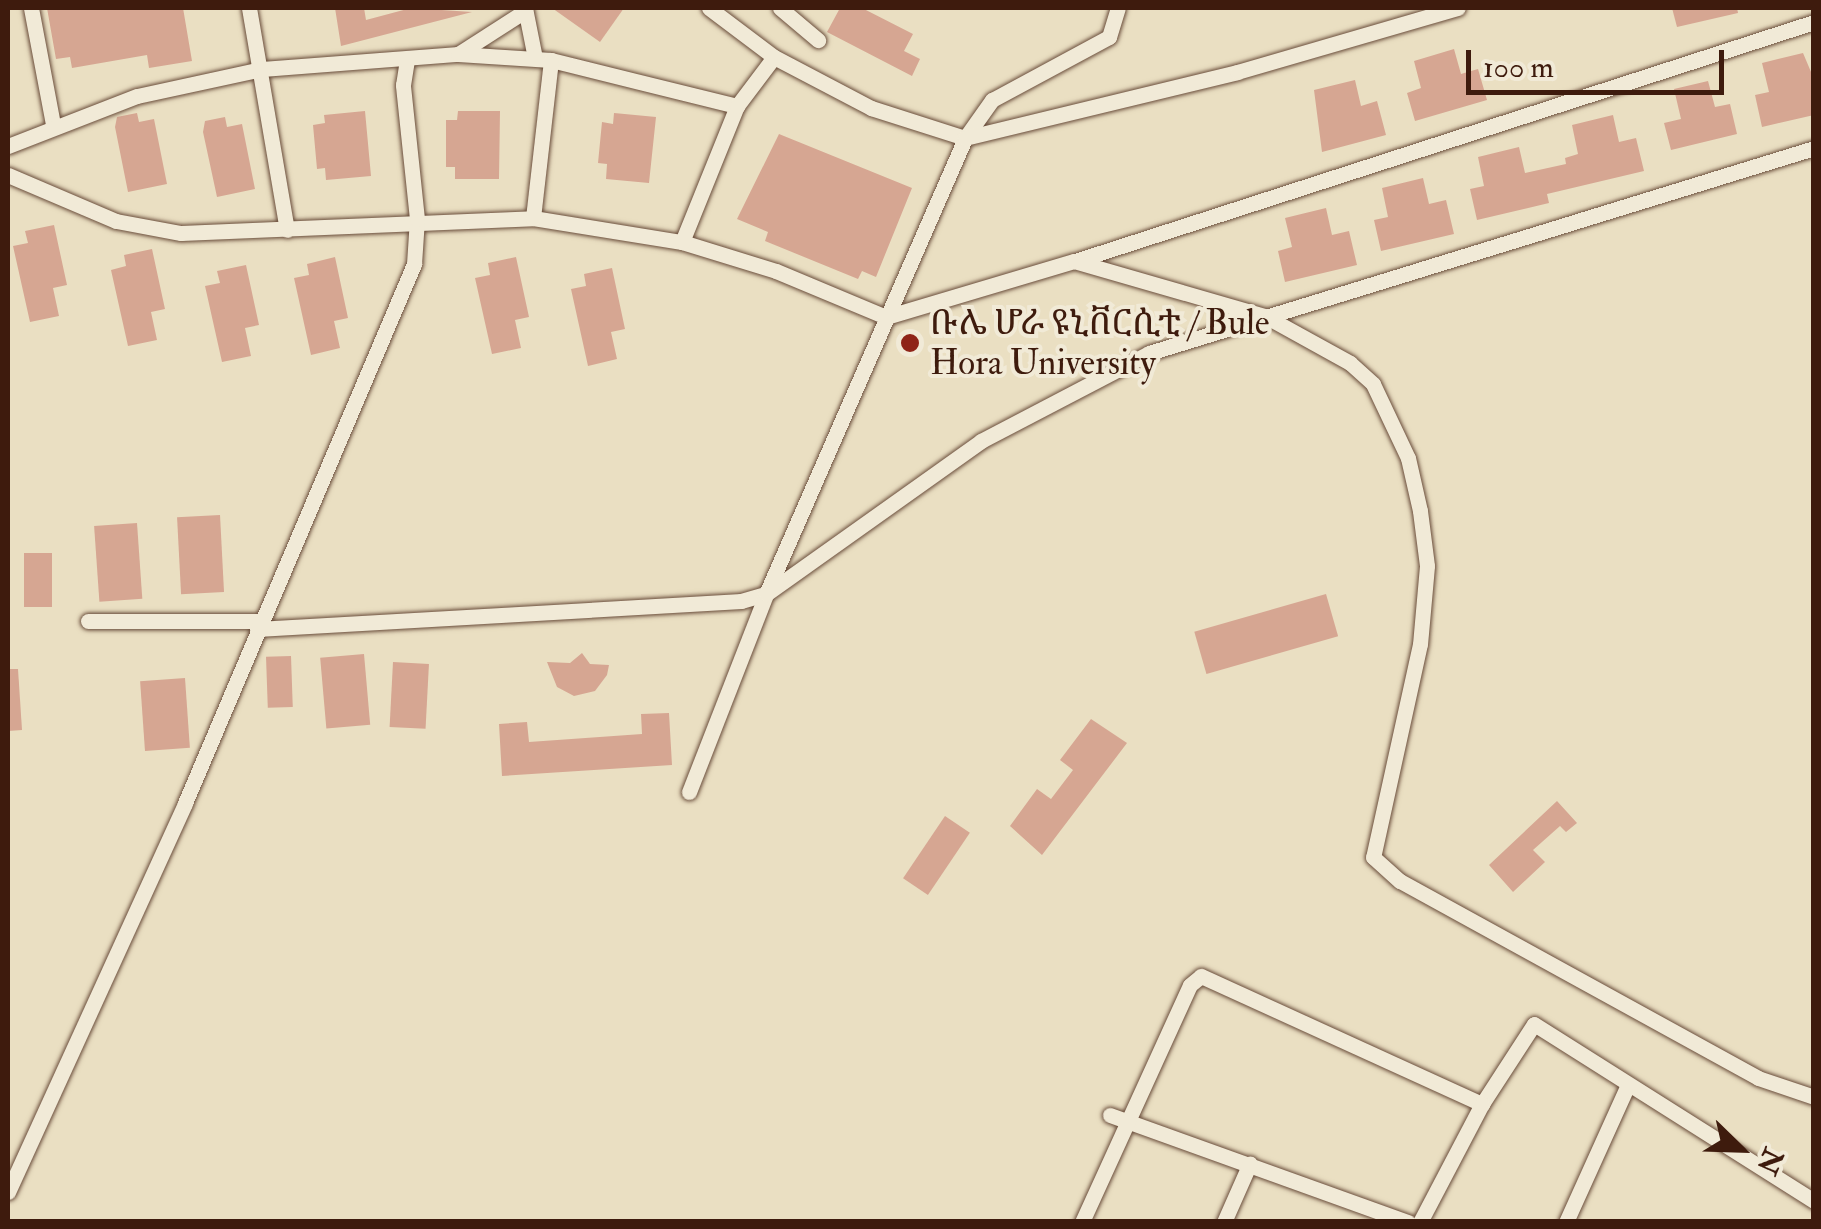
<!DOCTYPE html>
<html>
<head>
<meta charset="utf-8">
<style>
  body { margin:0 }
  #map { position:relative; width:1821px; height:1229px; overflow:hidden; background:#eadfc2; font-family:"IM FELL Double Pica","Noto Serif Ethiopic",serif }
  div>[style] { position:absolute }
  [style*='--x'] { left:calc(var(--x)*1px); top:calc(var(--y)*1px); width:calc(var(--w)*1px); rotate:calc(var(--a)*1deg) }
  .building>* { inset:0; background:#d6a692; transform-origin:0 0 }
  .roads { filter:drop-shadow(0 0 2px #694c3a) drop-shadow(0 0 2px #694c3a) }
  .street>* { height:15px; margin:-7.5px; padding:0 7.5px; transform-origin:7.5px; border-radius:7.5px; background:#f1ead7 }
  .dots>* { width:28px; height:28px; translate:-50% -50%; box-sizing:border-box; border:5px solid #f1ead7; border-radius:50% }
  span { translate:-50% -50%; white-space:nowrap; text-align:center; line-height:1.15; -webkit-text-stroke:8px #f1ead7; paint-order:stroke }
  .poi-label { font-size:35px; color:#3e1b0d }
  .left { translate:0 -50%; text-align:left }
  .frame { position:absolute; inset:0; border:10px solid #3e1b0d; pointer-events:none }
  .north { position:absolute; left:1691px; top:1099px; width:100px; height:100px; -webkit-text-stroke:8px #f1ead7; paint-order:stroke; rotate:113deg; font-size:28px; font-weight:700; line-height:40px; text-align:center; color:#3e1b0d }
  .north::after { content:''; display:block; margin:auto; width:35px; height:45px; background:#3e1b0d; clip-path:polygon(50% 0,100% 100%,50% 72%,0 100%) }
  .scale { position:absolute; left:1466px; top:50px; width:258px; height:45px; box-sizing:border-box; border:5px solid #3e1b0d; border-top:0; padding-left:12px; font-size:30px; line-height:35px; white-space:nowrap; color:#3e1b0d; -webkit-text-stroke:8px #f1ead7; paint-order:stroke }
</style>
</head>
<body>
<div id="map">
  <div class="building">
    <div style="clip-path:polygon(47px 8px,183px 8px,192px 61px,149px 68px,147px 55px,72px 68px,70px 57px,56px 59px)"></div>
    <div style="clip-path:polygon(335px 8px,364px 8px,366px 20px,411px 8px,472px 12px,341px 46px)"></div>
    <div style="clip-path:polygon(552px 8px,624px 8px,600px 42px)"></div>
    <div style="clip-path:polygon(840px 8px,862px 8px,913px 34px,904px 51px,920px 59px,912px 76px,827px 32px)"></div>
    <div style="clip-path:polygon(1672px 8px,1737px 8px,1738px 13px,1677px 27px)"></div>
    <div style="clip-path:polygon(1454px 49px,1461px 74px,1478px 69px,1487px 100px,1415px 121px,1407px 93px,1421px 88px,1414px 61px)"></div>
    <div style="clip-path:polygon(1803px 53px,1814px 79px,1814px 115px,1762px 127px,1755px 95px,1769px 92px,1762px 63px)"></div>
    <div style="clip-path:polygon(1355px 80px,1361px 106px,1377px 101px,1386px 135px,1322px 152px,1314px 90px)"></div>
    <div style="clip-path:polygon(1708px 81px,1715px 107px,1730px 104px,1737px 134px,1671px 150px,1664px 123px,1681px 119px,1674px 89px)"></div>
    <div style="clip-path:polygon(365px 111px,371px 176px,326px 180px,325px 168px,317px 169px,313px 125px,325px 123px,324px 115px)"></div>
    <div style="clip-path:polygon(458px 111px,500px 111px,499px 179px,455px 179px,455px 167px,446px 167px,446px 120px,457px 120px)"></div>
    <div style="clip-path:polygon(137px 113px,139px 122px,154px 119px,167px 184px,128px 192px,115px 127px,117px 117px)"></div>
    <div style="clip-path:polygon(614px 113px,656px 117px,649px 183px,606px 179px,607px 164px,598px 163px,602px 122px,613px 124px)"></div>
    <div style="clip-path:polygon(1613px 115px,1619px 142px,1636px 138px,1644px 171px,1547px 194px,1549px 203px,1477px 220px,1470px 189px,1484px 186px,1478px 157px,1519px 147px,1525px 173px,1566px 164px,1565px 158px,1578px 154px,1572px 125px)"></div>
    <div style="clip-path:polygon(225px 117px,227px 127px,242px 124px,255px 189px,217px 197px,203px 132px,205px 121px)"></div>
    <div style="clip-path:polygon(779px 134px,912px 188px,876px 277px,862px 271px,858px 279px,765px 241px,768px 232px,737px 219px)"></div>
    <div style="clip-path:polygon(1423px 178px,1429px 204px,1446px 200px,1454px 234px,1381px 251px,1374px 220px,1388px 217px,1382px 188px)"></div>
    <div style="clip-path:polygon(1326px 208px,1332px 235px,1349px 231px,1357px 265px,1285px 282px,1278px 251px,1292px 247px,1285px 218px)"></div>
    <div style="clip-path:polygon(54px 225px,67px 285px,53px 288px,59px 316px,30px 322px,13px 246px,28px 243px,25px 231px)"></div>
    <div style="clip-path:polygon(152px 249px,165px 309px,151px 312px,157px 340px,128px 346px,111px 270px,126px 266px,124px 255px)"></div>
    <div style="clip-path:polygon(335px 257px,348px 318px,334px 321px,340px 348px,311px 355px,294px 278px,309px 275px,307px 264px)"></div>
    <div style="clip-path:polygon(516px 257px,529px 317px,515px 320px,521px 348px,492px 354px,475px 278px,490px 275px,488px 263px)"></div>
    <div style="clip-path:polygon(246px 265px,259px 325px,245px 328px,251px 356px,222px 362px,205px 286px,220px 283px,217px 271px)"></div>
    <div style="clip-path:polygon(612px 268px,625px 329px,611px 332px,617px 359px,588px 366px,571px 289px,586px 286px,584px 274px)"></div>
    <div style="left:220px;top:515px;width:77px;height:43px;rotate:87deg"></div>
    <div style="left:137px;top:523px;width:76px;height:43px;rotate:86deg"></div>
    <div style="left:24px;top:553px;width:28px;height:54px"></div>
    <div style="left:1326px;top:594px;width:44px;height:137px;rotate:74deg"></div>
    <div style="clip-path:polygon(582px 653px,590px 664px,609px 665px,607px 675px,595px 691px,574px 696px,557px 687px,547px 662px,570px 663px)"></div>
    <div style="left:364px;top:654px;width:71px;height:44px;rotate:85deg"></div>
    <div style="left:291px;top:656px;width:51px;height:25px;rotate:88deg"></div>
    <div style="left:393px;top:662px;width:36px;height:65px;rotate:3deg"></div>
    <div style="clip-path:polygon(8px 669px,18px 669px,22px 730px,8px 731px)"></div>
    <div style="left:185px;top:678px;width:70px;height:45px;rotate:86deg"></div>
    <div style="clip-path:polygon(669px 713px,672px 765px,502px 776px,499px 724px,527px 722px,529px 742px,642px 734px,641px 714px)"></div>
    <div style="clip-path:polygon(1091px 719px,1127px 743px,1042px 855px,1010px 826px,1037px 789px,1051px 799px,1073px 770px,1060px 760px)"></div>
    <div style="clip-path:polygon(1557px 801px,1577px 823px,1566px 832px,1560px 826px,1533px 850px,1545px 862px,1513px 892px,1489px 865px)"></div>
    <div style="left:945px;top:816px;width:30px;height:75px;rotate:34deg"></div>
  </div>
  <div class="roads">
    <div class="street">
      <div style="--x:31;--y:8;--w:118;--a:79.3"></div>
      <div style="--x:249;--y:8;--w:225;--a:80.3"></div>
      <div style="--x:525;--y:8;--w:51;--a:78.7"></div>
      <div style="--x:709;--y:8;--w:81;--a:37"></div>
      <div style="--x:774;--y:57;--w:110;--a:27.7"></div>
      <div style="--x:871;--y:108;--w:99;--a:17.7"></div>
      <div style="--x:965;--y:138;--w:47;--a:-54.6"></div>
      <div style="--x:992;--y:100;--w:133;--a:-28.3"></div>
      <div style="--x:1109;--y:37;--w:30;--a:-73"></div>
      <div style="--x:780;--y:8;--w:50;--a:40.1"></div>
      <div style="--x:458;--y:54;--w:80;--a:-32.7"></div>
      <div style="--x:8;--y:146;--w:138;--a:-21.2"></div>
      <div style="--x:137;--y:96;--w:128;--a:-12.2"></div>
      <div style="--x:262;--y:69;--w:197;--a:-4.4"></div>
      <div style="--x:458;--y:54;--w:93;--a:3.7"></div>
      <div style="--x:551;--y:60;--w:192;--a:13.9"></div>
      <div style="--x:8;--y:175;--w:117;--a:23.1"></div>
      <div style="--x:116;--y:221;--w:66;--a:10.5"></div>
      <div style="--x:181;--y:233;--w:352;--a:-2.4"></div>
      <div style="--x:533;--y:218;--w:151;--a:9.2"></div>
      <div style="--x:682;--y:242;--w:98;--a:17.1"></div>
      <div style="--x:776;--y:271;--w:119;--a:22.7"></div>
      <div style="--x:886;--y:317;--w:196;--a:-16.6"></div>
      <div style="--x:1074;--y:261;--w:199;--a:16.1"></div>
      <div style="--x:1265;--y:316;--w:97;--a:28.9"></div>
      <div style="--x:1350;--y:363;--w:31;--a:42"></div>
      <div style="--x:1373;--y:384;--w:82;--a:64.7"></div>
      <div style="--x:1408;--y:458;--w:54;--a:77.2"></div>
      <div style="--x:1420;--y:511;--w:55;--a:82.7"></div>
      <div style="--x:1427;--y:566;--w:78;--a:95.1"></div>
      <div style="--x:1420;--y:644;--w:218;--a:102.4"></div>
      <div style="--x:1373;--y:857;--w:36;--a:42"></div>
      <div style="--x:1400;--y:881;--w:409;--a:28.8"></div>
      <div style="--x:1758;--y:1078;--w:59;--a:18.7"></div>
      <div style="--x:533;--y:218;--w:159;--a:-83.5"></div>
      <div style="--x:682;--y:242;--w:147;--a:-68"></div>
      <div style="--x:737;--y:106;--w:61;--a:-52.9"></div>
      <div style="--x:1075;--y:261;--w:777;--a:-17.92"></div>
      <div style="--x:88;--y:621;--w:172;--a:0"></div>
      <div style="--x:257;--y:629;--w:485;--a:-3.3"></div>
      <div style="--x:741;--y:601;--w:26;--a:-16"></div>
      <div style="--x:766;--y:594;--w:264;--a:-35.4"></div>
      <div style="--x:981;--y:441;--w:190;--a:-27.6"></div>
      <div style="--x:1149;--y:353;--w:696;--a:-17.13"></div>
      <div style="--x:689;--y:792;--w:212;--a:-68.7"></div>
      <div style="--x:766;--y:594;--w:498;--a:-66.4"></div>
      <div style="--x:965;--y:138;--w:280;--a:-13.6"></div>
      <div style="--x:1237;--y:72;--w:230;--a:-16.2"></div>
      <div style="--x:1482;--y:1104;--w:95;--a:-57"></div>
      <div style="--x:1534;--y:1024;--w:331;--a:32.3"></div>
      <div style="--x:1110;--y:1115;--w:317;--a:19.8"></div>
      <div style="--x:8;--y:1192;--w:427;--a:-65.5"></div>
      <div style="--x:185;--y:803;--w:586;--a:-66.98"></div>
      <div style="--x:414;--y:264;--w:45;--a:-86.2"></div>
      <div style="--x:417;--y:219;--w:135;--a:-96"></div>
      <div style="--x:403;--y:85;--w:26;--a:-81"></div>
      <div style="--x:1082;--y:1222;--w:260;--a:-65.5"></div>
      <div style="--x:1190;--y:985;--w:14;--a:-39"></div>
      <div style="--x:1201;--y:976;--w:309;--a:24.5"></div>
      <div style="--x:1482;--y:1104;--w:133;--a:117.7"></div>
      <div style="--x:1224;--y:1222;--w:64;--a:-66.2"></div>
      <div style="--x:1566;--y:1222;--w:148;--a:-65.7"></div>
    </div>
  </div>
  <div class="dots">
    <div style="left:910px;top:343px;background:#8f2418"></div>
  </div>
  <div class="poi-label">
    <span class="left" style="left:930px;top:343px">ቡሌ ሆራ ዩኒቨርሲቲ / Bule<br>Hora University</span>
  </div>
  <div class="frame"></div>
  <div class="north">N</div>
  <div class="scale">100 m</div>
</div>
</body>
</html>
